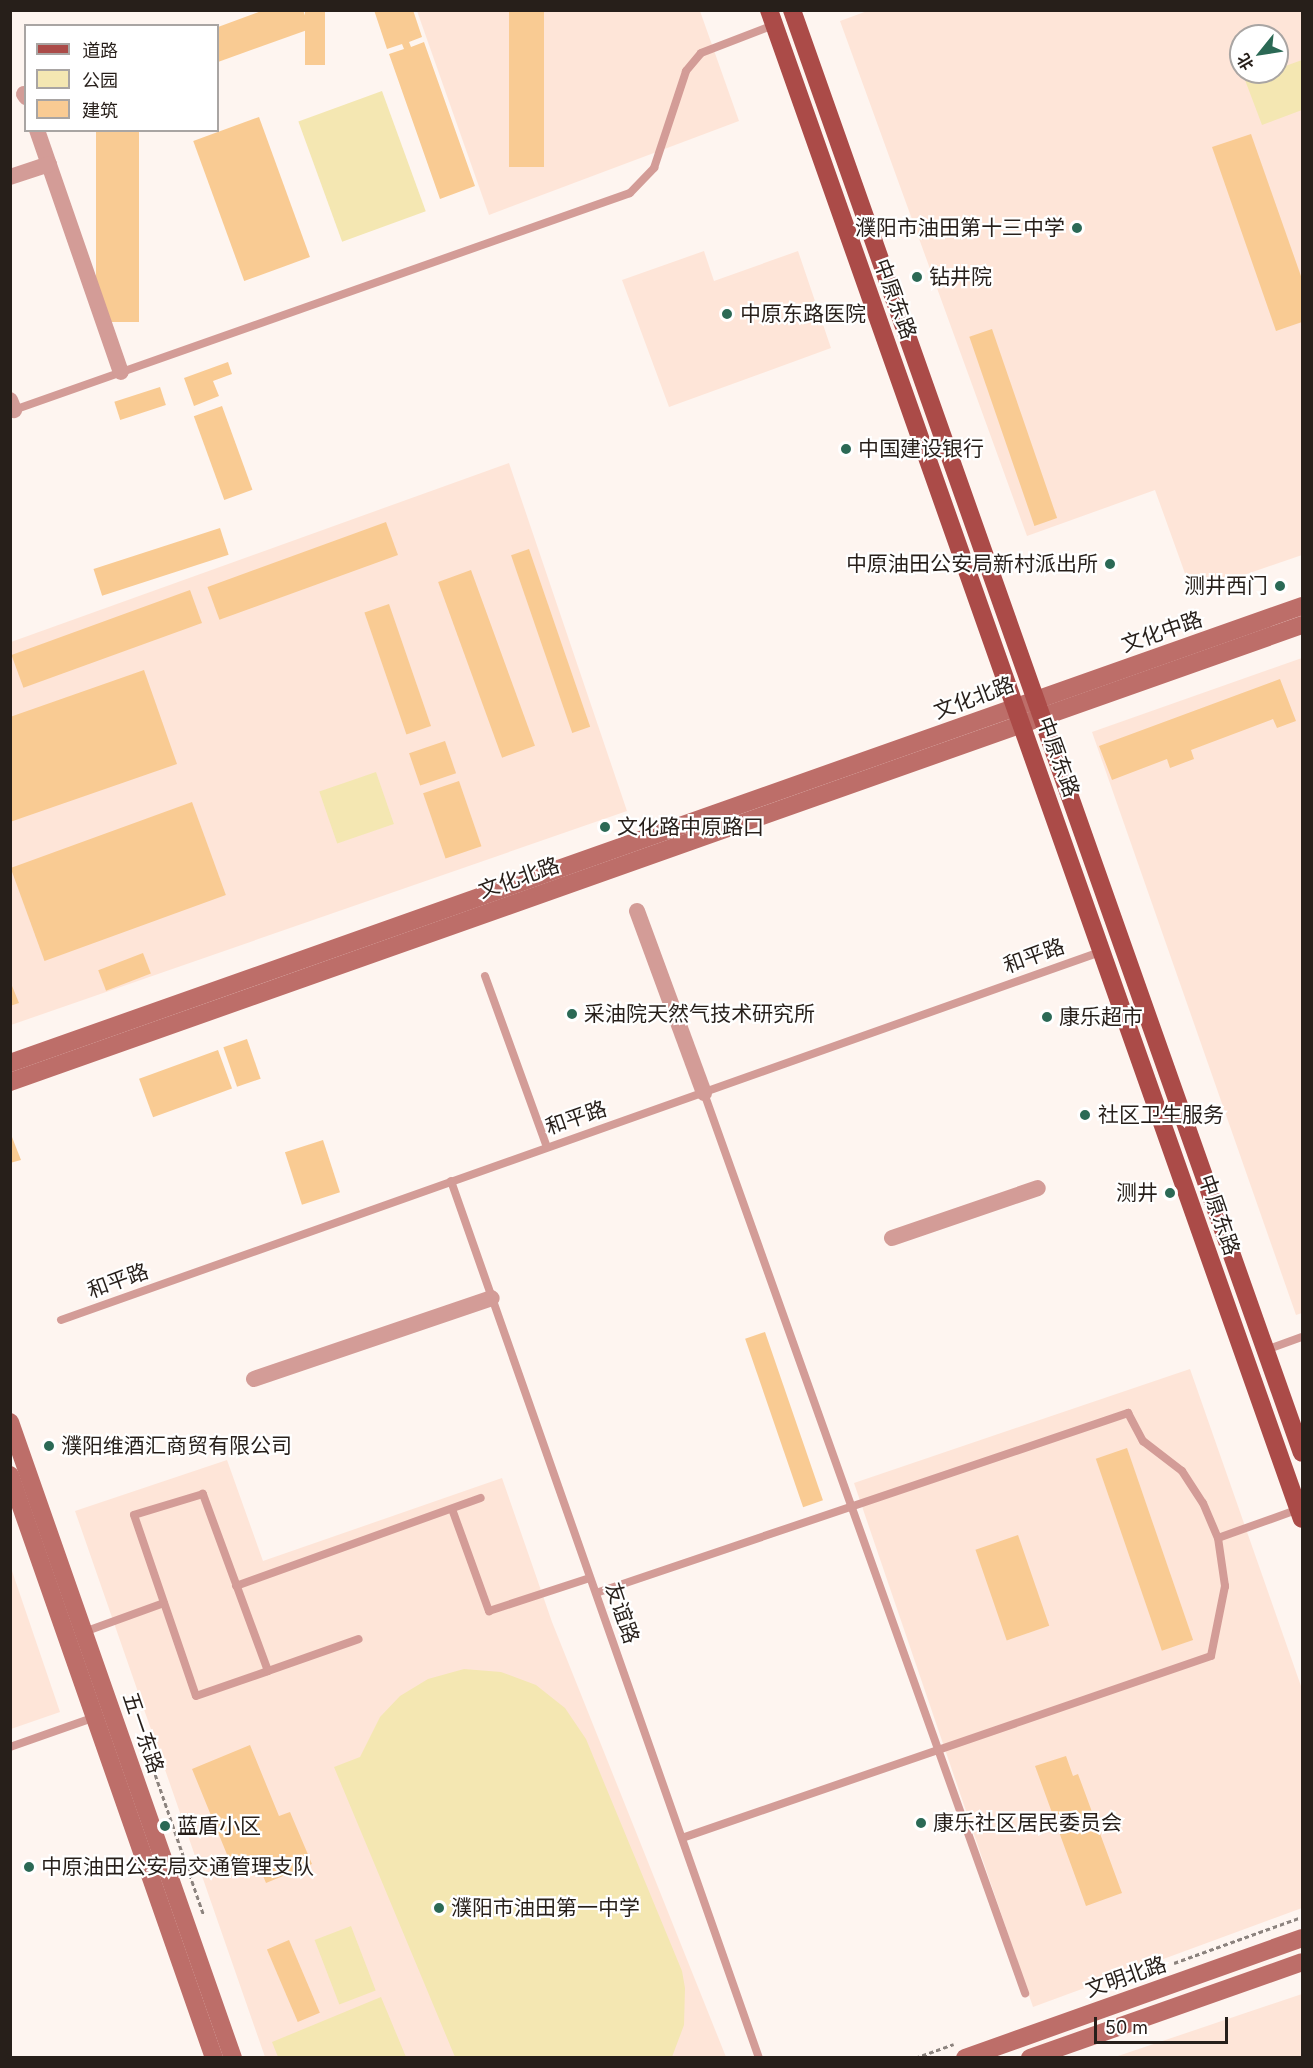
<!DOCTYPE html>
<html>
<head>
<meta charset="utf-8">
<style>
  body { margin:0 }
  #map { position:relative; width:1313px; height:2068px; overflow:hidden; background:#fef5f0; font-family:Inter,"Noto Sans SC",sans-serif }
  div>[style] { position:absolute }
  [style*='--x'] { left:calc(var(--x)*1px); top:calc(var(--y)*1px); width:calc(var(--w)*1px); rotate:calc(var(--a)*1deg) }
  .built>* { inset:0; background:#fee5d8 }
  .green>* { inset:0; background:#f4e7b2; transform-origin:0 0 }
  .building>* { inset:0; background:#f9cb93; transform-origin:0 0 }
  .path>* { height:3px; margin-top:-1.5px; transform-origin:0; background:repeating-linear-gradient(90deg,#8c837e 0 4.5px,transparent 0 7.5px) }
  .lane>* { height:8px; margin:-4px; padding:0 4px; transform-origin:4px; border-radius:4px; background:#d39c97 }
  .street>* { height:16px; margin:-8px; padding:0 8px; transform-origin:8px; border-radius:8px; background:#d39c97 }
  .secondary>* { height:18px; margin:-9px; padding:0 9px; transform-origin:9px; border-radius:9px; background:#bd6e69 }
  .primary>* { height:18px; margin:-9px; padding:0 9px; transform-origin:9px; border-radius:9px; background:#ab4b48 }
  .dots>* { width:16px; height:16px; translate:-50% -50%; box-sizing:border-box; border:3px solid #fff; border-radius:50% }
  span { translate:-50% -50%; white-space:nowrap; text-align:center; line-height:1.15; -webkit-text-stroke:4.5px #fff; paint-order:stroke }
  .poi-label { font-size:21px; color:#271f1a }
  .right { translate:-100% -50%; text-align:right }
  .left { translate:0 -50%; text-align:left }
  .street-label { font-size:21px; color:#271f1a }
  .frame { position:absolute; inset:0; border:12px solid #271f1a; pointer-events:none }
  .legend { position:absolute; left:24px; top:24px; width:195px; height:108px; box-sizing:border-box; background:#fff; border:2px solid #a9a5a3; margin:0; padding:8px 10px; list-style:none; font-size:18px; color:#271f1a }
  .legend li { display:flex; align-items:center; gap:12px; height:30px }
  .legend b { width:30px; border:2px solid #a9a5a3 }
  .north { position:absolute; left:1229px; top:24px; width:60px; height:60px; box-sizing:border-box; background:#fff; border:2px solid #a9a5a3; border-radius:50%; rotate:240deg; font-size:16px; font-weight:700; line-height:24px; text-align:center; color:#271f1a }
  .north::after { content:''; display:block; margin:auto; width:21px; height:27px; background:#2b6955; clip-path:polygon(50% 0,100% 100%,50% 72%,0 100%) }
  .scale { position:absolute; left:1094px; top:2017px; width:134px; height:27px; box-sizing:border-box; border:3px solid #271f1a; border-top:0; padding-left:8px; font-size:18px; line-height:21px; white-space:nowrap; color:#271f1a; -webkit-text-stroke:4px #fff; paint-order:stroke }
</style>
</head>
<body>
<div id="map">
  <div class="built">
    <div style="clip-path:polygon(evenodd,870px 10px,1302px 11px,1302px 555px,1192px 593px,1155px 490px,1027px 536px,840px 21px,870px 10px,1241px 36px,1277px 36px,1277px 72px,1241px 72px,1241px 36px)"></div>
    <div style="clip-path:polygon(417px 11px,700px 11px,739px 121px,489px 215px)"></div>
    <div style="clip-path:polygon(704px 251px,714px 281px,798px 251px,831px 348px,669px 407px,622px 280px)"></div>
    <div style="clip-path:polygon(509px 463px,627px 811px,11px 1025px,11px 642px)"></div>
    <div style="clip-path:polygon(1302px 658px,1302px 1313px,1296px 1315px,1092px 732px)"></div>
    <div style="clip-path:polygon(1190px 1369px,1302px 1689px,1302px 1908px,1033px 2007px,854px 1483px)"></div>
    <div style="clip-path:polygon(227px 1460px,263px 1561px,502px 1478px,552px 1622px,726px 2057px,265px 2057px,75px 1511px)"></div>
    <div style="clip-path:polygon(10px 1565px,60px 1712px,11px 1729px,10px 1729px)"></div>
    <div style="clip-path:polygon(1302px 1994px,1302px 2057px,1115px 2057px)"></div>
  </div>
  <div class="green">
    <div style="clip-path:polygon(1302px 60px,1302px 110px,1262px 125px,1245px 80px,1268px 72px,1277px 72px,1277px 69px)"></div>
    <div style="left:382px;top:91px;width:128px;height:89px;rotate:70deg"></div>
    <div style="left:376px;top:772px;width:55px;height:60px;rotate:71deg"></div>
    <div style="clip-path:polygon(464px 1669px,501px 1672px,536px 1685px,565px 1708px,586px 1739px,682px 1971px,685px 1988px,684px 2025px,672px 2057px,455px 2057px,334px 1767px,360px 1757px,380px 1717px,400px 1696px,428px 1679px)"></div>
    <div style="left:351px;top:1926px;width:69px;height:39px;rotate:69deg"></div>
    <div style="clip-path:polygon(381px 1997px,406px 2057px,278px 2057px,272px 2042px)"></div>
  </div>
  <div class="building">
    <div style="clip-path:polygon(264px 10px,303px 10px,310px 29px,218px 62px,218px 27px)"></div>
    <div style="left:305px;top:10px;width:20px;height:55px"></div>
    <div style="clip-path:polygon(374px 10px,413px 10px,422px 37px,409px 42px,411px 47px,424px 42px,475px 186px,440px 199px,389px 54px,404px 49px,402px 44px,387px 49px)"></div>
    <div style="left:509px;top:10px;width:35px;height:157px"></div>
    <div style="left:259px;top:117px;width:149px;height:70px;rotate:70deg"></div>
    <div style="left:96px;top:130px;width:43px;height:192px"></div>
    <div style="clip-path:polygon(1251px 134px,1302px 279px,1302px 322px,1276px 331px,1212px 147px)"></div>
    <div style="left:992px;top:329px;width:200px;height:24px;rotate:71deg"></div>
    <div style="clip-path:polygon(228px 362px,232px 374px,213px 381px,219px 396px,194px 406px,184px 378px)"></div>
    <div style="left:160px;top:387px;width:19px;height:48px;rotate:72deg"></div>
    <div style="left:222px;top:406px;width:89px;height:30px;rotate:70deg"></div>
    <div style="left:386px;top:522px;width:35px;height:190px;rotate:70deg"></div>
    <div style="left:220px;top:528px;width:28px;height:133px;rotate:72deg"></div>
    <div style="left:529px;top:549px;width:188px;height:19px;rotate:71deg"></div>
    <div style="left:471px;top:570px;width:187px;height:35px;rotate:70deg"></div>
    <div style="left:190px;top:590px;width:35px;height:190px;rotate:70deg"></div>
    <div style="left:389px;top:604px;width:129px;height:26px;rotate:71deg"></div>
    <div style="clip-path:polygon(144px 670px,177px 764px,10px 822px,10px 717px)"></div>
    <div style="clip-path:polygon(1280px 679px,1296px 721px,1277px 728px,1273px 719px,1191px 750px,1194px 759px,1170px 768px,1167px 759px,1112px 780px,1099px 746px)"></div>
    <div style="left:445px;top:741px;width:34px;height:38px;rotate:71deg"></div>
    <div style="left:459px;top:781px;width:69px;height:38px;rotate:71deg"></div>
    <div style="left:192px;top:802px;width:99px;height:193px;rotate:70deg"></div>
    <div style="left:143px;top:953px;width:22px;height:48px;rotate:69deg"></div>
    <div style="clip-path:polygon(10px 981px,19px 1003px,10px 1006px)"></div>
    <div style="left:247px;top:1039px;width:42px;height:25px;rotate:71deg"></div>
    <div style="left:218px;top:1050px;width:41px;height:84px;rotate:70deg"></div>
    <div style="clip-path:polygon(10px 1132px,21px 1160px,10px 1163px)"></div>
    <div style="left:323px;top:1140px;width:55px;height:40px;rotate:72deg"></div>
    <div style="left:765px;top:1332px;width:178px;height:21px;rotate:71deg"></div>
    <div style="left:1127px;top:1448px;width:203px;height:33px;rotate:71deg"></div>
    <div style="left:1018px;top:1535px;width:96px;height:45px;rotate:71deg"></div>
    <div style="clip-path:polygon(250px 1745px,279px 1816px,290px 1812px,312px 1864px,266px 1883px,258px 1864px,235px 1874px,192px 1769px)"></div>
    <div style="clip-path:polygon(1066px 1756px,1073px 1776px,1078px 1774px,1122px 1893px,1086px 1906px,1035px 1766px)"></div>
    <div style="left:289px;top:1940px;width:79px;height:24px;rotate:67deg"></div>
  </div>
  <div class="path">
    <div style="--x:143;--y:1739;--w:187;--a:71"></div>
    <div style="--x:1174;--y:1963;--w:136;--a:-19.8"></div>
    <div style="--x:915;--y:2058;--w:41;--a:-19.7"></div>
  </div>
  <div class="lane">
    <div style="--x:11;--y:411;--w:656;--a:-19.4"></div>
    <div style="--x:630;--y:193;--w:35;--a:-46"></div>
    <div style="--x:654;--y:168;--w:102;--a:-71.7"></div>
    <div style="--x:686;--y:71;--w:23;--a:-50"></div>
    <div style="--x:701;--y:53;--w:78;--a:-21"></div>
    <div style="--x:485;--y:976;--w:182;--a:70.1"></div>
    <div style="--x:704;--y:1093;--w:956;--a:70.37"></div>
    <div style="--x:451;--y:1181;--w:930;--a:70.65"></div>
    <div style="--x:61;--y:1320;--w:1105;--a:-19.5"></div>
    <div style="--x:1266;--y:1350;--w:38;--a:-20"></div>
    <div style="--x:452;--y:1509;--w:109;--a:70.1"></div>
    <div style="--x:489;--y:1611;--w:106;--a:-18.1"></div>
    <div style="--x:1218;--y:1538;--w:86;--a:-19.7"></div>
    <div style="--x:236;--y:1586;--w:260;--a:-19.8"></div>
    <div style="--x:596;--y:1593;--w:562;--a:-18.69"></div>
    <div style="--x:1128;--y:1413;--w:32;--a:62"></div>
    <div style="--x:1143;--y:1441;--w:49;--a:37.6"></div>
    <div style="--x:1182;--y:1471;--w:38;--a:57"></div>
    <div style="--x:1203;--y:1503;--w:38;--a:67"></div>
    <div style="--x:1218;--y:1538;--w:49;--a:81.7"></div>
    <div style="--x:1225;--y:1586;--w:71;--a:101.3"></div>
    <div style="--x:1211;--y:1656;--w:559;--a:161.01"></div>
    <div style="--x:84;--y:1632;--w:85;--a:-19.9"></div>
    <div style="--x:268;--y:1671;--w:189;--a:-110.2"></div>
    <div style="--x:203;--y:1494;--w:72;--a:163.1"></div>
    <div style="--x:134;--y:1515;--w:191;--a:71.1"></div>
    <div style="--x:196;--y:1696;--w:76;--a:-19.1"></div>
    <div style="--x:268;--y:1671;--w:96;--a:-19.4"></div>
    <div style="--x:10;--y:1747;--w:90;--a:-19.4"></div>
  </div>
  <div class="street">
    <div style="--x:24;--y:94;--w:4;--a:56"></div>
    <div style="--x:37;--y:130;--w:256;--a:70.9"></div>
    <div style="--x:10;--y:177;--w:41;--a:-18.4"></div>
    <div style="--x:10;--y:400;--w:11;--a:68"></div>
    <div style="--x:637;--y:911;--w:194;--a:69.8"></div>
    <div style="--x:892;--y:1238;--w:154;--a:-18.9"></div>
    <div style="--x:254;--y:1379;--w:251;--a:-18.8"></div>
  </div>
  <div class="secondary">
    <div style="--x:10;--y:1063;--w:1370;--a:-19.48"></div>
    <div style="--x:10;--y:1082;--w:1370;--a:-19.48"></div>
    <div style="--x:10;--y:1422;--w:674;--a:70.68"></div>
    <div style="--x:10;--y:1475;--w:618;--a:70.71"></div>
    <div style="--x:965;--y:2058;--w:358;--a:-19.6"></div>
    <div style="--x:1030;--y:2058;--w:288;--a:-19.4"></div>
  </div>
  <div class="primary">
    <div style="--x:769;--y:10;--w:1600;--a:70.55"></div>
    <div style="--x:792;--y:10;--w:1530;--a:70.54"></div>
  </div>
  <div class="dots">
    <div style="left:1077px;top:228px;background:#2b6955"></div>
    <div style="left:917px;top:277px;background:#2b6955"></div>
    <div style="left:727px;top:314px;background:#2b6955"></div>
    <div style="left:846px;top:449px;background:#2b6955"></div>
    <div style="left:1110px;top:564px;background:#2b6955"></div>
    <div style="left:1280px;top:586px;background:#2b6955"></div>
    <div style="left:605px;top:827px;background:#2b6955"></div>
    <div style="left:572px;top:1014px;background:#2b6955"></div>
    <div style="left:1047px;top:1017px;background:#2b6955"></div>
    <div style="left:1085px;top:1115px;background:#2b6955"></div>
    <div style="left:1170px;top:1193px;background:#2b6955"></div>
    <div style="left:49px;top:1446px;background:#2b6955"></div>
    <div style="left:921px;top:1823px;background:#2b6955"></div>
    <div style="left:165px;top:1826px;background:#2b6955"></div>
    <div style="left:29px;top:1867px;background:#2b6955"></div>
    <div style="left:439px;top:1908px;background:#2b6955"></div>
  </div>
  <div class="poi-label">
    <span class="right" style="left:1065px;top:228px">濮阳市油田第十三中学</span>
    <span class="left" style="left:929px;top:277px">钻井院</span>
    <span class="left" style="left:740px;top:314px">中原东路医院</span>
    <span class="left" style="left:858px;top:449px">中国建设银行</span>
    <span class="right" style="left:1098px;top:564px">中原油田公安局新村派出所</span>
    <span class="right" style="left:1268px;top:586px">测井西门</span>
    <span class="left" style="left:617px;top:827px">文化路中原路口</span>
    <span class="left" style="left:584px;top:1014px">采油院天然气技术研究所</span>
    <span class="left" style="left:1059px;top:1017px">康乐超市</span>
    <span class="left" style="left:1098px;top:1115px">社区卫生服务</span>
    <span class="right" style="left:1158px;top:1193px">测井</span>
    <span class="left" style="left:61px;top:1446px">濮阳维酒汇商贸有限公司</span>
    <span class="left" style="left:933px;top:1823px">康乐社区居民委员会</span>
    <span class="left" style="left:177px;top:1826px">蓝盾小区</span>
    <span class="left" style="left:41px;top:1867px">中原油田公安局交通管理支队</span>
    <span class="left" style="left:451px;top:1908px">濮阳市油田第一中学</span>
  </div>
  <div class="street-label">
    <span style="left:895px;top:299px;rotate:70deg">中原东路</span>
    <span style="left:1162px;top:632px;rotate:-19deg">文化中路</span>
    <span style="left:974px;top:698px;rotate:-20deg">文化北路</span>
    <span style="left:1058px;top:757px;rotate:70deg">中原东路</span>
    <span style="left:519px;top:878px;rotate:-19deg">文化北路</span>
    <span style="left:1034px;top:956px;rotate:-20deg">和平路</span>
    <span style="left:576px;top:1118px;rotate:-19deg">和平路</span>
    <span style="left:1219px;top:1215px;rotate:71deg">中原东路</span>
    <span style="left:118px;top:1281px;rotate:-20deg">和平路</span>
    <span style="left:622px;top:1613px;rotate:71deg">友谊路</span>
    <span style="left:143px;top:1733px;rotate:71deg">五一东路</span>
    <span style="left:1126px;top:1977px;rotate:-19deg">文明北路</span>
  </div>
  <div class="frame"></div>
  <ul class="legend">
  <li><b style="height:8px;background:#ab4b48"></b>道路</li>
  <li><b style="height:16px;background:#f4e7b2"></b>公园</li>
  <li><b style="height:16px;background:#f9cb93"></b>建筑</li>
  </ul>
  <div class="north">北</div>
  <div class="scale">50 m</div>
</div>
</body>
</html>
